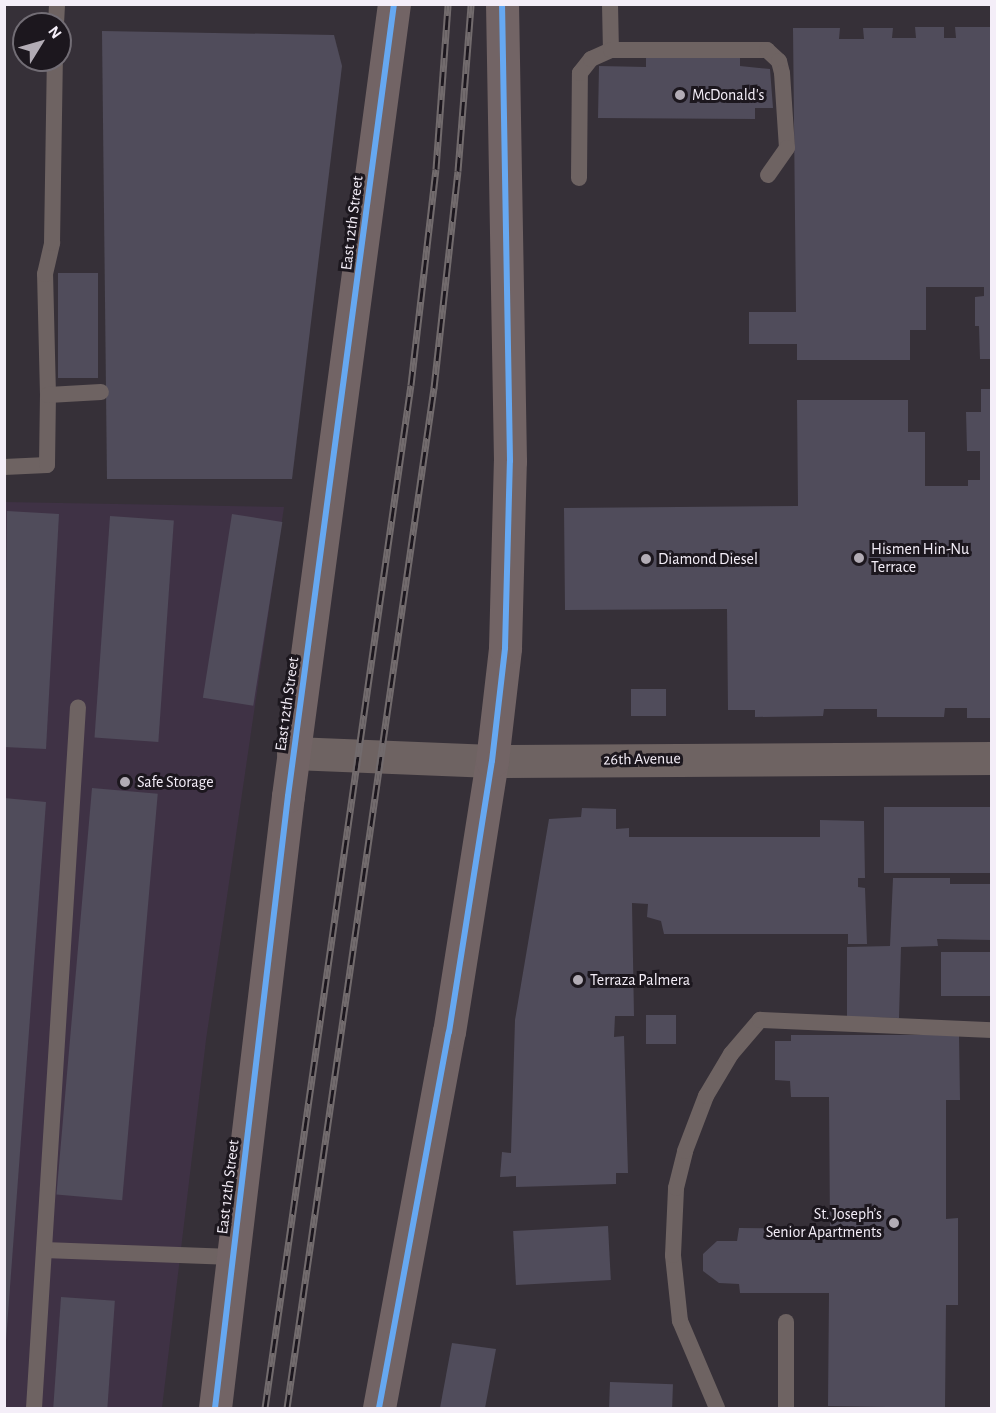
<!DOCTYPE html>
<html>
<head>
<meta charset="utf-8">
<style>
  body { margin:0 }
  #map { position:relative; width:996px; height:1413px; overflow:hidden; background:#363038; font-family:"Alegreya Sans",sans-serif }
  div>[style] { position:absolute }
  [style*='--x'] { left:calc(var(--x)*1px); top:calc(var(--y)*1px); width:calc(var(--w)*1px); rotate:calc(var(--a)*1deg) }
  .built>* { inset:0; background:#3f3245 }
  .building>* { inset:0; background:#504c5b; transform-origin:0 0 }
  .lane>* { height:16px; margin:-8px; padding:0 8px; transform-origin:8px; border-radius:8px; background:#6e6362 }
  .street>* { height:33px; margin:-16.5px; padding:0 16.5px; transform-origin:16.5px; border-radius:16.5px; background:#6e6362 }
  .secondary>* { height:33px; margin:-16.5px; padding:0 16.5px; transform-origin:16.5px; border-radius:16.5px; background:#726465 }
  .rail>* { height:7px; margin-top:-3.5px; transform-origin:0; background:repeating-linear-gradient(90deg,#1c171e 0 14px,#726b6d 0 28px); box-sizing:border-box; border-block:2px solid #726b6d }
  .cycleway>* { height:6px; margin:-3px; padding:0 3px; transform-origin:3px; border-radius:3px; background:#66a8f1 }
  .dots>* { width:16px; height:16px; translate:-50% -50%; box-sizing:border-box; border:3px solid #1c171e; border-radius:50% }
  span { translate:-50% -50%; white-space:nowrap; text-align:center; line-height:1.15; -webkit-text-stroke:6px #1c171e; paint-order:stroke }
  .poi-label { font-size:16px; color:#f4eef8 }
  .left { translate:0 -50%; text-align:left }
  .right { translate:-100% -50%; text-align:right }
  .street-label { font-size:16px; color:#f4eef8 }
  .frame { position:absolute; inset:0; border:6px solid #f4eef8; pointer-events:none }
  .north { position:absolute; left:12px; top:12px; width:60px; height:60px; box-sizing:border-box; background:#1c171e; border:2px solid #726d75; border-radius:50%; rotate:53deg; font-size:16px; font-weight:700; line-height:24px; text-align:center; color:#f4eef8 }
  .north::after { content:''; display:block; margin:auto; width:21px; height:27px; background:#b2acb5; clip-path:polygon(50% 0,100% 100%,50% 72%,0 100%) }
</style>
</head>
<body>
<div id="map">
  <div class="built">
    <div style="clip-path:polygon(5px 502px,284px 507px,206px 1040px,162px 1408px,5px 1408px)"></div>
  </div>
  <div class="building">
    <div style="clip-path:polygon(915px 27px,944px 27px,944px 38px,956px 38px,955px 27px,992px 27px,992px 359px,980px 359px,979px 326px,975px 326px,975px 297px,984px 296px,984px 287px,926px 287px,926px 330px,910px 330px,910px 360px,797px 360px,797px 344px,749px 344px,749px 312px,796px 312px,793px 28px,840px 28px,839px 39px,864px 39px,863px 28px,893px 28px,892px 38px,916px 38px)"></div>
    <div style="clip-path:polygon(102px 31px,334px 35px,342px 66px,292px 479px,107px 479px)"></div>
    <div style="clip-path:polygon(646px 56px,740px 56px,740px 66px,770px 69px,773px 108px,755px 108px,755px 119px,598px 118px,599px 66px,646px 67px)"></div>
    <div style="left:58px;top:273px;width:40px;height:105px"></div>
    <div style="clip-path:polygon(981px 389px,992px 389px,992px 718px,967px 718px,967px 708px,945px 708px,944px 717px,877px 717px,877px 709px,824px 709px,823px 716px,755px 717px,755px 710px,728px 710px,727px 609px,565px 610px,564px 508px,798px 506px,797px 400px,908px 400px,908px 432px,925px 432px,925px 486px,968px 486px,968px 480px,980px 480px,980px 451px,967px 451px,966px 412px,981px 412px)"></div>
    <div style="clip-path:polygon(7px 511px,59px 514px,46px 749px,4px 747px)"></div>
    <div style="left:232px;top:514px;width:51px;height:186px;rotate:9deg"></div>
    <div style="left:110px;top:516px;width:64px;height:222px;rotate:4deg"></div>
    <div style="left:631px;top:689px;width:35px;height:27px"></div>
    <div style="left:92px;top:788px;width:66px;height:408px;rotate:5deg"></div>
    <div style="clip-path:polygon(4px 798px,46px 802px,6px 1341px,4px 1341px)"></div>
    <div style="left:992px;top:807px;width:66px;height:108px;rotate:90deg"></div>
    <div style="clip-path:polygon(582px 808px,616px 809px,616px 829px,629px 828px,629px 837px,820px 837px,820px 820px,864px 821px,865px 878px,858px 878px,858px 887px,865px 888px,867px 944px,848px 944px,848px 934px,664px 934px,661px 921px,647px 917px,648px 904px,632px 903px,634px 1016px,615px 1016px,614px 1037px,624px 1036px,628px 1173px,616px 1173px,616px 1184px,516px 1187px,516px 1176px,500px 1177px,502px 1152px,511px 1153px,515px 1020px,549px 819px,581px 817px)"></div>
    <div style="clip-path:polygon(893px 878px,950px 878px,950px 884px,992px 884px,992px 940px,937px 939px,938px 946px,901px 947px,899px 1018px,847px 1017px,847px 947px,890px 946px)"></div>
    <div style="left:941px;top:952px;width:51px;height:44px"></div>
    <div style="left:646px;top:1015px;width:30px;height:29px"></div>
    <div style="clip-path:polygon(791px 1035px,959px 1035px,960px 1100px,946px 1100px,946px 1219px,958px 1218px,958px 1305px,946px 1305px,945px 1408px,828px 1406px,829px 1293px,740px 1293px,739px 1284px,719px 1283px,703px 1271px,703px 1254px,717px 1241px,737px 1241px,739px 1228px,830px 1229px,829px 1097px,791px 1097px,790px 1081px,775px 1080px,775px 1041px,791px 1041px)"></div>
    <div style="left:608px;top:1226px;width:54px;height:95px;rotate:87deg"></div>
    <div style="left:61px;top:1297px;width:54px;height:111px;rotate:4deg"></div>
    <div style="clip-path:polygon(452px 1343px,496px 1349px,485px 1408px,440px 1408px)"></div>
    <div style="left:610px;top:1382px;width:63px;height:26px;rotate:2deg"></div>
  </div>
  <div class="lane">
    <div style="--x:610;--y:4;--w:46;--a:88.8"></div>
    <div style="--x:56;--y:24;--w:20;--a:-87"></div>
    <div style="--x:579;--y:178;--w:105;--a:-89.5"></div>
    <div style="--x:580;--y:73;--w:18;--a:-52"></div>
    <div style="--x:591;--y:59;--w:22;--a:-24"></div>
    <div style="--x:611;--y:50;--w:156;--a:0"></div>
    <div style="--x:767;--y:50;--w:16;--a:43"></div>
    <div style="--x:779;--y:61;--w:12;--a:76"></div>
    <div style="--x:782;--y:73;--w:75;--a:86.2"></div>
    <div style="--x:787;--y:148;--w:33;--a:125"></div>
    <div style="--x:48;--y:395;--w:121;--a:-91.4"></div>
    <div style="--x:45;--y:274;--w:32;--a:-77"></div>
    <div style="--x:52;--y:243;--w:183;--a:-89.1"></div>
    <div style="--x:4;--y:467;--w:43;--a:-2.7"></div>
    <div style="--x:47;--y:465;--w:70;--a:-89.2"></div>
    <div style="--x:48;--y:395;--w:53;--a:-3.2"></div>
    <div style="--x:44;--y:1250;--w:189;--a:2.1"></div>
    <div style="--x:34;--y:1408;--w:702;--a:-86.41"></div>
    <div style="--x:717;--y:1408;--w:95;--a:-113"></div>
    <div style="--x:680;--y:1321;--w:66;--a:-96.1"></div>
    <div style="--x:673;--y:1255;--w:67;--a:-87.4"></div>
    <div style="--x:676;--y:1188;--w:38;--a:-76"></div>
    <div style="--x:685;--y:1151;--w:59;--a:-69.1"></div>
    <div style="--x:706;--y:1096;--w:49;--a:-59.2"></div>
    <div style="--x:731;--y:1054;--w:45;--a:-49.5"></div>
    <div style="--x:760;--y:1020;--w:232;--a:2.5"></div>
    <div style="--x:786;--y:1408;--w:86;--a:-90"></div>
  </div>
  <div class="street">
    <div style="--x:293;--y:753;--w:199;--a:2.3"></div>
    <div style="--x:492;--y:761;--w:500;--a:-0.34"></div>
  </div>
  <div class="secondary">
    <div style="--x:215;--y:1408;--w:616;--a:-83.2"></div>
    <div style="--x:288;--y:796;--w:799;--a:-82.38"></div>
    <div style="--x:379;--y:1408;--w:382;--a:-79.5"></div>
    <div style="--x:449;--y:1032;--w:274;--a:-81"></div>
    <div style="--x:492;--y:761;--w:114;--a:-83.4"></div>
    <div style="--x:505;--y:648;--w:187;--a:-88.5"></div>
    <div style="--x:510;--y:461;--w:457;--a:-91"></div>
  </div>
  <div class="rail">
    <div style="--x:265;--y:1408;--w:1033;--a:-81.88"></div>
    <div style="--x:411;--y:385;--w:217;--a:-83.4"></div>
    <div style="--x:436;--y:169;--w:165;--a:-85.8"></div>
    <div style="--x:287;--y:1408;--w:1031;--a:-81.8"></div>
    <div style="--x:434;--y:388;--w:218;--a:-83.7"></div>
    <div style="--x:458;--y:171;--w:168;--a:-85.5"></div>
  </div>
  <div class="cycleway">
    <div style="--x:215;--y:1408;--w:616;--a:-83.2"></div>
    <div style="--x:288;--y:796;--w:799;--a:-82.38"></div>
    <div style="--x:379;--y:1408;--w:382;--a:-79.5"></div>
    <div style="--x:449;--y:1032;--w:274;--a:-81"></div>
    <div style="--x:492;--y:761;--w:114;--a:-83.4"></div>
    <div style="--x:505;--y:648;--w:187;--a:-88.5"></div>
    <div style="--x:510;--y:461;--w:457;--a:-91"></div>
  </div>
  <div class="dots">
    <div style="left:680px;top:95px;background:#b2acb5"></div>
    <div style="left:859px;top:558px;background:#b2acb5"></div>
    <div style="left:646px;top:559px;background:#b2acb5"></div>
    <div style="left:125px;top:782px;background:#b2acb5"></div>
    <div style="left:578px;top:980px;background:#b2acb5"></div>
    <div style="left:894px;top:1223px;background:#b2acb5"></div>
  </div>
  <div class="poi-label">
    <span class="left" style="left:692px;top:95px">McDonald's</span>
    <span class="left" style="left:871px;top:558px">Hismen Hin-Nu<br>Terrace</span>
    <span class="left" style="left:658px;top:559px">Diamond Diesel</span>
    <span class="left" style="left:137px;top:782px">Safe Storage</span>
    <span class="left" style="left:590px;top:980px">Terraza Palmera</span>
    <span class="right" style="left:882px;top:1223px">St. Joseph’s<br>Senior Apartments</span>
  </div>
  <div class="street-label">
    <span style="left:352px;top:223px;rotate:-83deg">East 12th Street</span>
    <span style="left:287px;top:704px;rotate:-82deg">East 12th Street</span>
    <span style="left:642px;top:759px;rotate:-1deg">26th Avenue</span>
    <span style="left:228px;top:1187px;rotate:-83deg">East 12th Street</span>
  </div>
  <div class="frame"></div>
  <div class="north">N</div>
</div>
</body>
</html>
